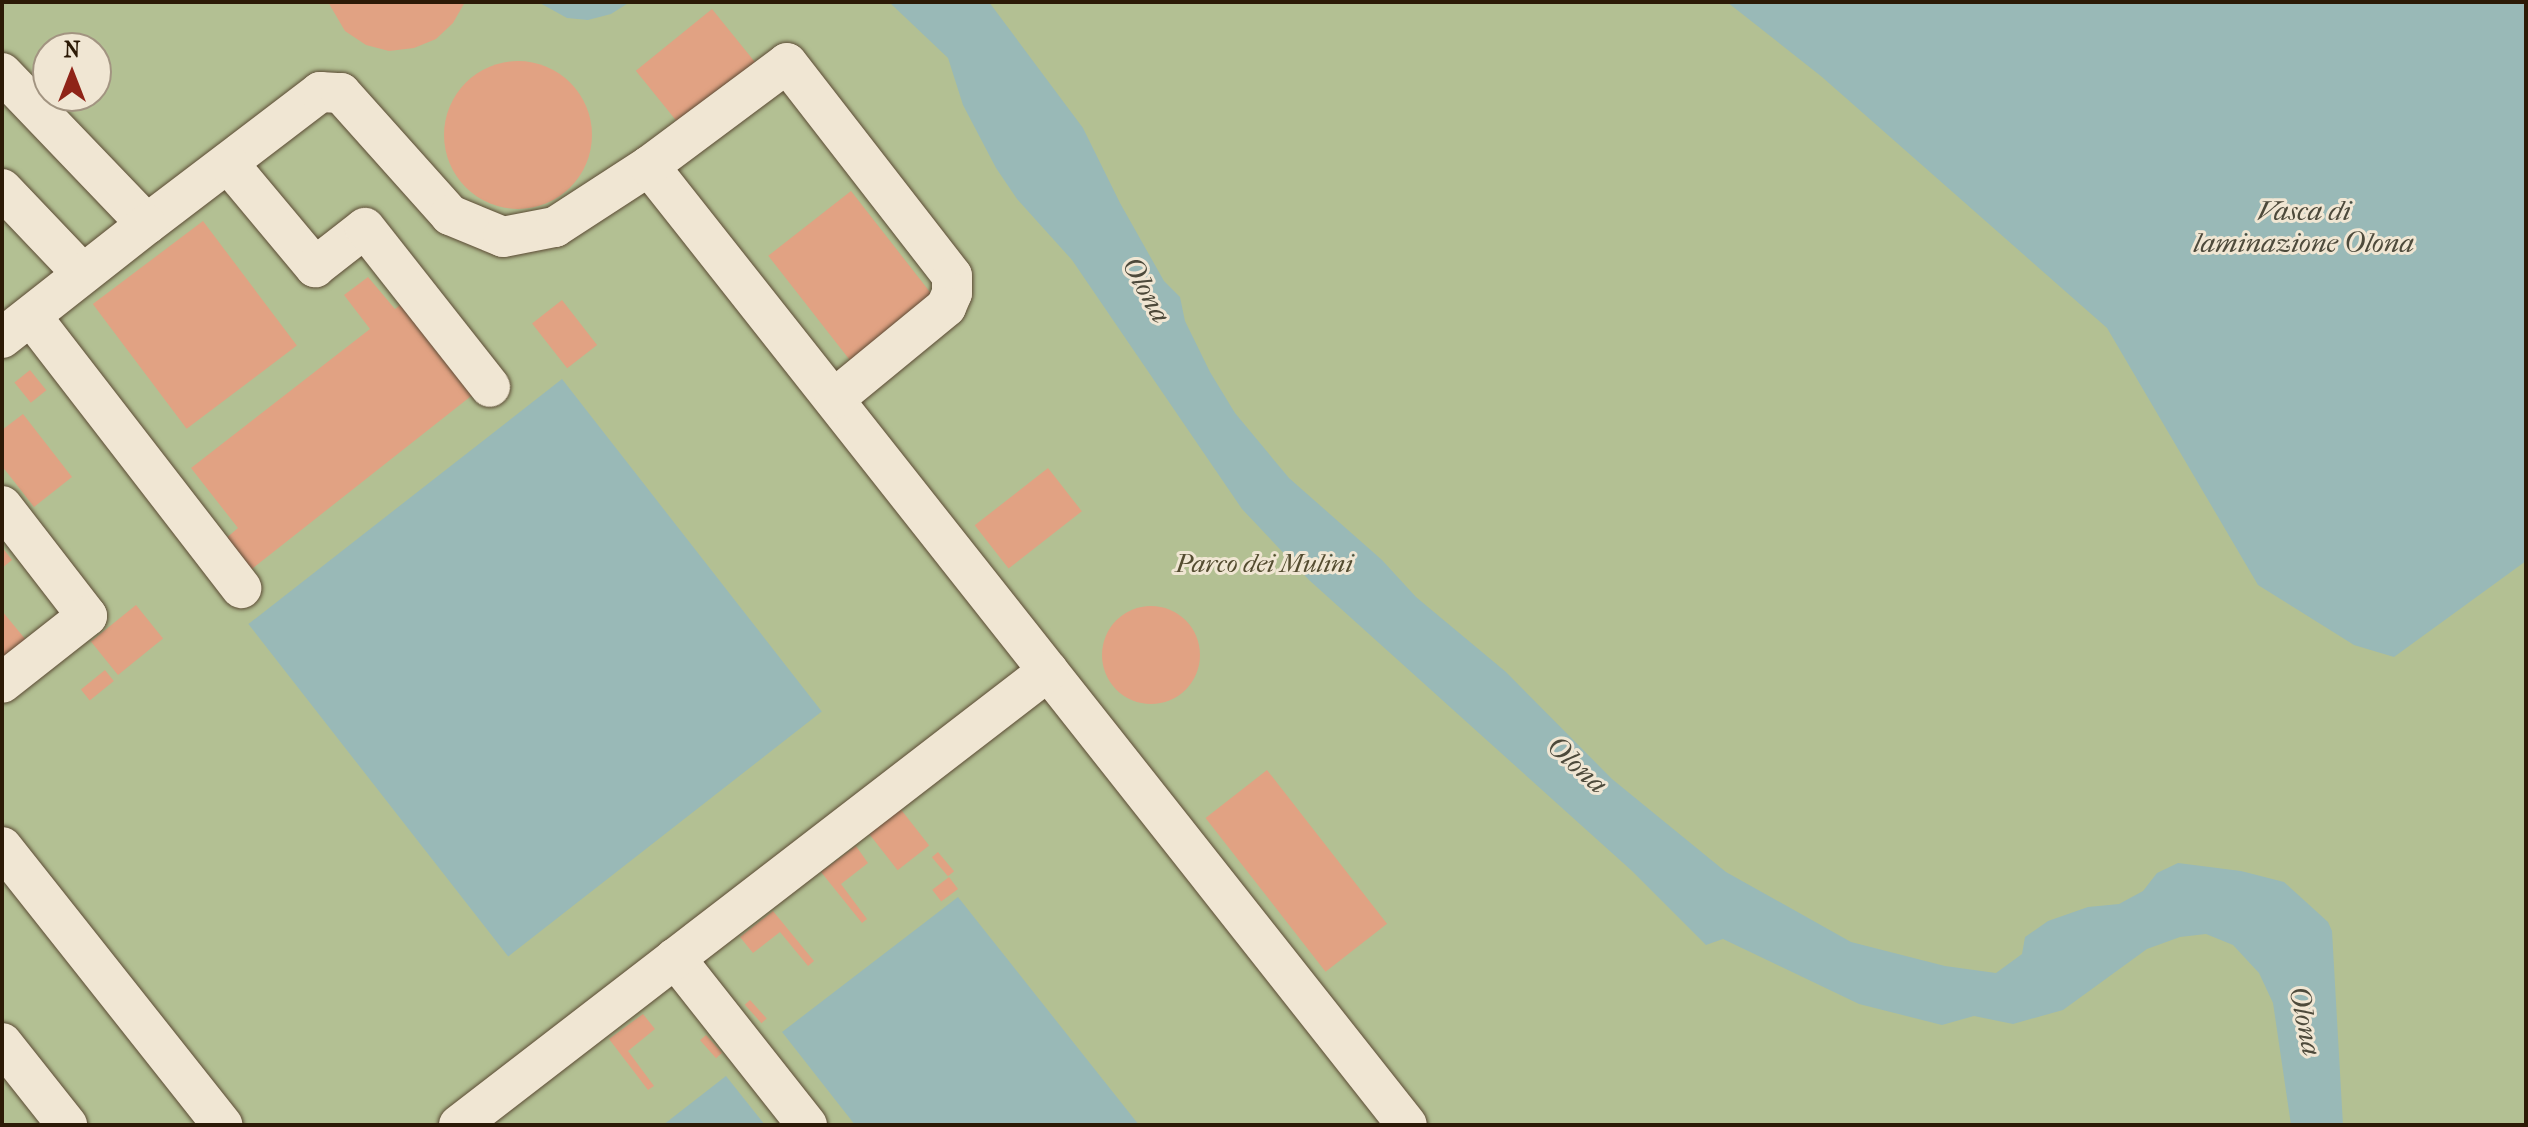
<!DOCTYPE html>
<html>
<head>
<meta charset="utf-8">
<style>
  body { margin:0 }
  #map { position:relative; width:2528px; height:1127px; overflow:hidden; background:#e8d9bc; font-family:"IM FELL French Canon",serif }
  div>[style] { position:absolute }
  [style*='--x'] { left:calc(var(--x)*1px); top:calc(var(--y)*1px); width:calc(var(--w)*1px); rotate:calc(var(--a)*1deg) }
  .green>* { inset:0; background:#b3c093 }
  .water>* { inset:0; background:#99b9b7; transform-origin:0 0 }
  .building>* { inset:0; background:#e1a283; transform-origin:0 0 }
  .round { border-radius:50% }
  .roads { filter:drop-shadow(0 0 2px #5b4a34) drop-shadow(0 0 2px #5b4a34) }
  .minor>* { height:40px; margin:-20px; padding:0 20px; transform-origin:20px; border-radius:20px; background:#f0e6d3 }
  span { translate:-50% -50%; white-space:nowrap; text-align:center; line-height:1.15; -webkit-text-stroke:6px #f0e6d3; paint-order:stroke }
  .park-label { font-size:26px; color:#544c30; font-style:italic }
  .water-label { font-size:28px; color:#4d4a3b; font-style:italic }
  .frame { position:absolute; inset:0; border:4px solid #2c1a06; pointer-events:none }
  .north { position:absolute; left:32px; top:32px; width:80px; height:80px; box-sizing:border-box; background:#f0e6d3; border:2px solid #a29481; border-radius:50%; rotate:0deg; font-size:22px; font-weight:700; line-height:32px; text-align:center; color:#2c1a06 }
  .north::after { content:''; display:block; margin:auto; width:28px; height:36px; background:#8f2418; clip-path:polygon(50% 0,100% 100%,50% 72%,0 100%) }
</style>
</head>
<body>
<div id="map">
  <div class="green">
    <div style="clip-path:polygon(evenodd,2px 2px,2526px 2px,2526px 1125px,2px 1125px,2px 2px,48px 48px,96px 48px,96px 96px,48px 96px,48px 48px)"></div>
  </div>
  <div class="water">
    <div style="clip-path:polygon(538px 2px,630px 2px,611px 14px,588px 20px,567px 18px)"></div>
    <div style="clip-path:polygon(889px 2px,989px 2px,1083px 128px,1120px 203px,1164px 281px,1180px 297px,1185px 321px,1210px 372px,1235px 413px,1289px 478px,1382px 560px,1416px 597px,1506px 672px,1612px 779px,1726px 872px,1851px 942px,1945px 966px,1996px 973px,2022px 954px,2025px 937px,2048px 921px,2088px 907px,2119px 904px,2143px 891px,2157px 873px,2178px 863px,2241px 871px,2284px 882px,2328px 922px,2332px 931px,2343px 1125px,2291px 1125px,2273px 1003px,2259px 973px,2233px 945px,2206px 934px,2180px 937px,2147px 949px,2063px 1010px,2013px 1024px,1974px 1016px,1942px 1025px,1859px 1004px,1723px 939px,1706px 945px,1632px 871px,1309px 580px,1242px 509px,1072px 260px,1017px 199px,996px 168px,963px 105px,948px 58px)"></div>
    <div style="clip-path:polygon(1727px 2px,2526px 2px,2526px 561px,2394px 657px,2354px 645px,2258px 585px,2107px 328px,1822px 77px)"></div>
    <div style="left:562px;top:379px;width:422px;height:398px;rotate:52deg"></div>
    <div style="clip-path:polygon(958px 897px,1139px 1125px,855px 1125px,782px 1032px)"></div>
    <div style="clip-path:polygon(726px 1076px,765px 1125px,663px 1125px)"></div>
  </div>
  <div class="building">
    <div style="clip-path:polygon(328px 2px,465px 2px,453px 23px,436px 39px,414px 48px,389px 51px,366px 45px,345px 31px)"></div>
    <div style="left:712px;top:9px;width:82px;height:98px;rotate:51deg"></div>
    <div class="round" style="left:444px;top:61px;width:148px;height:148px"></div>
    <div style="left:851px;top:191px;width:147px;height:105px;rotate:52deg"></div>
    <div style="left:203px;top:221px;width:156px;height:138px;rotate:53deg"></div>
    <div style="clip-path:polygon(368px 277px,395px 309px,404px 302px,475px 393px,248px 572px,224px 540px,238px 528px,191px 468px,370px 329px,344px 295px)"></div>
    <div style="left:562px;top:300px;width:57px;height:38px;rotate:52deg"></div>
    <div style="left:30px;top:370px;width:26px;height:20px;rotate:51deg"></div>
    <div style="clip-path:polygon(23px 414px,72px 477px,34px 507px,2px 466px,2px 430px)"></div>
    <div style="left:1048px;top:468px;width:55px;height:93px;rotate:52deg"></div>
    <div style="clip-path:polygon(2px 547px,12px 560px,2px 568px)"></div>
    <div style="left:136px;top:605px;width:43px;height:58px;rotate:51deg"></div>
    <div class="round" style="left:1102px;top:606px;width:98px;height:98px"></div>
    <div style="clip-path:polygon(2px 611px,26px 640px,2px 658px)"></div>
    <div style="left:105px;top:670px;width:14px;height:31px;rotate:51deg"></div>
    <div style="left:1267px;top:770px;width:195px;height:78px;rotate:52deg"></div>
    <div style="left:899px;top:807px;width:49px;height:40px;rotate:52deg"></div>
    <div style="clip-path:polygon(856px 846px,868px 863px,841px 884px,867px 919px,862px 923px,821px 872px)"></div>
    <div style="left:938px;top:852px;width:25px;height:8px;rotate:50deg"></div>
    <div style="left:949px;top:877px;width:15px;height:21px;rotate:53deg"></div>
    <div style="clip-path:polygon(773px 911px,814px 961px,808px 966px,780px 932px,753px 953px,740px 937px)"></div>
    <div style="left:750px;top:1000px;width:25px;height:7px;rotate:48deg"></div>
    <div style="clip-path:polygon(643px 1014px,655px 1029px,628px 1051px,654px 1086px,648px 1090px,609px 1039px)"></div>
    <div style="left:706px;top:1035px;width:24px;height:8px;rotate:48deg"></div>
  </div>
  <div class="roads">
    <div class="minor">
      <div style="--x:2;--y:73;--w:209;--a:46.2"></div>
      <div style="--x:147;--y:224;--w:218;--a:-37.3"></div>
      <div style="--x:320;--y:92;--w:21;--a:3"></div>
      <div style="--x:341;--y:93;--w:164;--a:48.2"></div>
      <div style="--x:450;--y:215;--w:57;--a:22.5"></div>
      <div style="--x:503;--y:237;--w:53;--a:-10.9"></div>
      <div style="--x:555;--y:227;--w:112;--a:-33"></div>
      <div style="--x:649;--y:166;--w:1222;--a:51.68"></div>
      <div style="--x:228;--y:163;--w:136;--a:50.1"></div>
      <div style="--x:315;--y:267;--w:63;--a:-38"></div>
      <div style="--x:365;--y:228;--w:202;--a:51.8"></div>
      <div style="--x:649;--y:166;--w:172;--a:-36.7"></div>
      <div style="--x:787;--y:63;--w:269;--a:52.2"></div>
      <div style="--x:952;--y:276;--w:17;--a:90"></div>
      <div style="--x:952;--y:293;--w:15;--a:113"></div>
      <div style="--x:946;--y:307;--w:145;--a:140.6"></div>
      <div style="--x:2;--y:189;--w:117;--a:46.4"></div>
      <div style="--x:31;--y:316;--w:344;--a:52.3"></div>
      <div style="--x:2;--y:338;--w:184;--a:-38.2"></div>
      <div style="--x:2;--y:506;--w:139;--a:52.3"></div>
      <div style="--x:87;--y:616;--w:108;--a:141.8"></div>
      <div style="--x:2;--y:847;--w:355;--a:51.6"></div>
      <div style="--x:675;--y:958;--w:213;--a:51.7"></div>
      <div style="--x:2;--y:1043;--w:105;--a:51.6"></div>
      <div style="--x:459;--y:1125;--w:744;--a:-37.62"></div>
    </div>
  </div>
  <div class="park-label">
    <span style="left:1264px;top:564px">Parco dei Mulini</span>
  </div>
  <div class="water-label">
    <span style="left:2304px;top:227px">Vasca di<br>laminazione Olona</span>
    <span style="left:1146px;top:290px;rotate:61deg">Olona</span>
    <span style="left:1577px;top:765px;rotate:42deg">Olona</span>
    <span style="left:2305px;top:1021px;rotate:78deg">Olona</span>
  </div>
  <div class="frame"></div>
  <div class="north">N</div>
</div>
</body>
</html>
